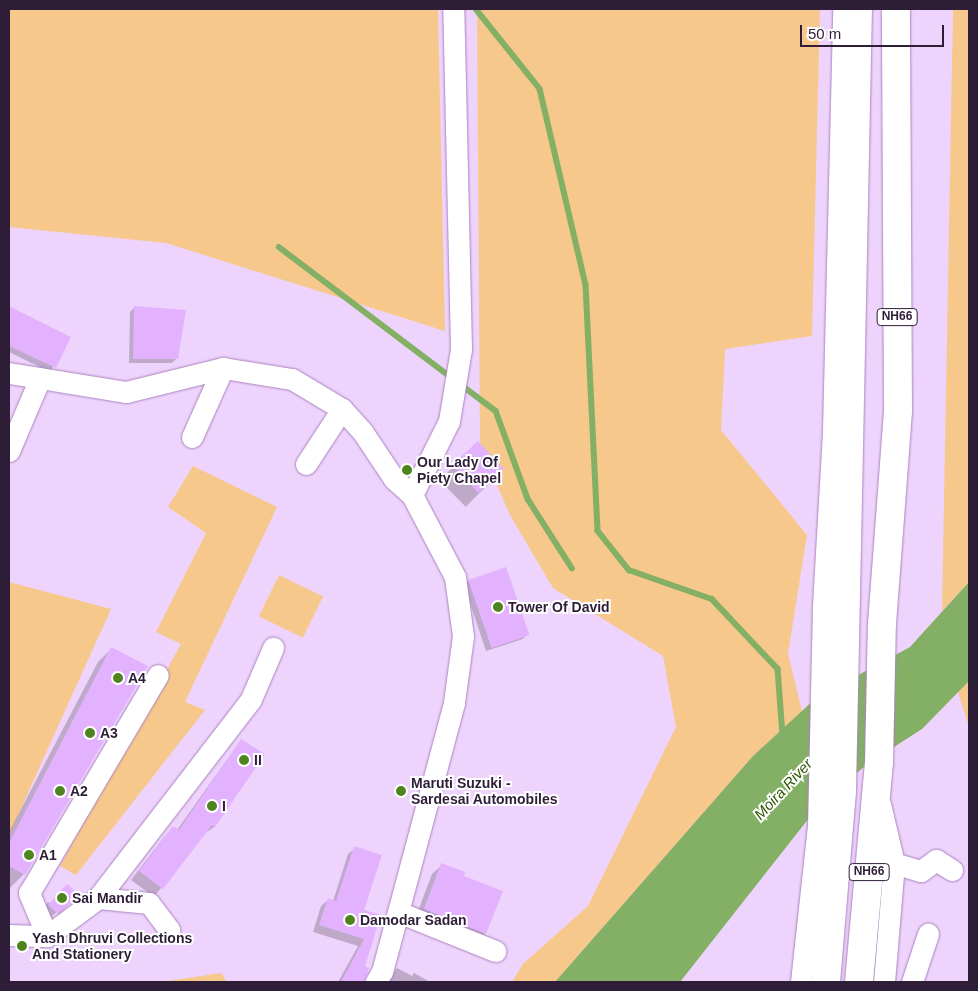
<!DOCTYPE html>
<html>
<head>
<meta charset="utf-8">
<style>
  body { margin:0 }
  #map { position:relative; width:978px; height:991px; overflow:hidden; background:#eed4fc; font-family:Helvetica,sans-serif }
  div>[style] { position:absolute }
  [style*='--x'] { left:calc(var(--x)*1px); top:calc(var(--y)*1px); width:calc(var(--w)*1px); rotate:calc(var(--a)*1deg) }
  .green>* { inset:0; background:#f7c88b; transform-origin:0 0 }
  .water>* { inset:0; background:#83b064 }
  .shadow>* { inset:0; background:#0003; transform-origin:0 0 }
  .stream>* { height:5.5px; margin:-2.75px; padding:0 2.75px; transform-origin:2.75px; border-radius:2.75px; background:#83b064 }
  .building>* { inset:0; background:#e3b2fe; transform-origin:0 0 }
  .roads { filter:drop-shadow(0 0 1px #ab81c1) drop-shadow(0 0 1px #ab81c1) }
  .minor>* { height:21px; margin:-10.5px; padding:0 10.5px; transform-origin:10.5px; border-radius:10.5px; background:#fff }
  .highway>* { height:28px; margin:-14px; padding:0 14px; transform-origin:14px; border-radius:14px; background:#fff }
  .dots>* { width:14px; height:14px; translate:-50% -50%; box-sizing:border-box; border:2px solid #fff; border-radius:50% }
  span { translate:-50% -50%; white-space:nowrap; text-align:center; line-height:1.15; -webkit-text-stroke:4px #fff; paint-order:stroke }
  .shield-label span { padding:1px 4px; background:#fff; border:1px solid; border-radius:4px; -webkit-text-stroke-width:0 }
  .shield-label { font-size:12px; color:#2e1d37; font-weight:700 }
  .poi-label { font-size:14px; color:#2e1d37; font-weight:700 }
  .left { translate:0 -50%; text-align:left }
  .water-label { font-size:15px; color:#2d5600; font-style:italic }
  .frame { position:absolute; inset:0; border:10px solid #2e1d37; pointer-events:none }
  .scale { position:absolute; left:800px; top:25px; width:144px; height:22px; box-sizing:border-box; border:2px solid #2e1d37; border-top:0; padding-left:6px; font-size:15px; line-height:18px; white-space:nowrap; color:#2e1d37; -webkit-text-stroke:4px #fff; paint-order:stroke }
</style>
</head>
<body>
<div id="map">
  <div class="green">
    <div style="clip-path:polygon(9px 9px,438px 9px,445px 331px,166px 243px,9px 227px)"></div>
    <div style="clip-path:polygon(477px 9px,820px 9px,812px 336px,725px 349px,721px 430px,807px 535px,788px 654px,802px 711px,753px 756px,555px 982px,512px 982px,523px 964px,588px 906px,676px 727px,663px 656px,553px 588px,510px 515px,480px 446px)"></div>
    <div style="clip-path:polygon(953px 9px,969px 9px,969px 582px,942px 611px)"></div>
    <div style="clip-path:polygon(193px 466px,277px 507px,185px 702px,205px 710px,76px 875px,60px 866px,181px 644px,156px 632px,206px 533px,168px 507px)"></div>
    <div style="left:279px;top:575px;width:49px;height:46px;rotate:26deg"></div>
    <div style="clip-path:polygon(9px 582px,111px 609px,9px 835px)"></div>
    <div style="clip-path:polygon(969px 681px,969px 727px,958px 692px)"></div>
    <div style="clip-path:polygon(221px 973px,227px 982px,161px 982px)"></div>
  </div>
  <div class="water">
    <div style="clip-path:polygon(969px 582px,969px 681px,922px 729px,866px 765px,817px 808px,680px 982px,555px 982px,753px 756px,816px 698px,910px 647px)"></div>
  </div>
  <div class="shadow">
    <div style="clip-path:polygon(135px 307px,177px 358px,172px 363px,129px 363px,130px 312px)"></div>
    <div style="clip-path:polygon(9px 308px,70px 338px,50px 372px,9px 352px)"></div>
    <div style="left:477px;top:443px;width:37px;height:53px;rotate:45deg"></div>
    <div style="clip-path:polygon(469px 581px,527px 634px,523px 639px,486px 651px,464px 585px)"></div>
    <div style="clip-path:polygon(112px 648px,24px 874px,10px 888px,9px 832px,98px 662px)"></div>
    <div style="clip-path:polygon(241px 740px,263px 755px,214px 827px,204px 834px,154px 897px,131px 880px,165px 836px,174px 828px,177px 830px)"></div>
    <div style="clip-path:polygon(355px 848px,362px 910px,380px 916px,363px 966px,362px 982px,338px 982px,358px 946px,313px 932px,321px 906px,328px 900px,333px 901px,348px 854px)"></div>
    <div style="clip-path:polygon(442px 865px,462px 877px,485px 933px,475px 943px,415px 919px,432px 874px)"></div>
    <div style="clip-path:polygon(72px 899px,51px 917px,43px 908px,47px 903px)"></div>
    <div style="clip-path:polygon(397px 968px,412px 976px,414px 973px,430px 982px,386px 982px)"></div>
  </div>
  <div class="stream">
    <div style="--x:476;--y:9;--w:102;--a:51.3"></div>
    <div style="--x:540;--y:89;--w:201;--a:76.8"></div>
    <div style="--x:586;--y:285;--w:246;--a:87.2"></div>
    <div style="--x:598;--y:531;--w:50;--a:51.5"></div>
    <div style="--x:629;--y:570;--w:88;--a:19.3"></div>
    <div style="--x:712;--y:599;--w:96;--a:46.7"></div>
    <div style="--x:778;--y:669;--w:67;--a:85.7"></div>
    <div style="--x:279;--y:247;--w:216;--a:37.1"></div>
    <div style="--x:460;--y:384;--w:45;--a:36.9"></div>
    <div style="--x:496;--y:411;--w:94;--a:70"></div>
    <div style="--x:528;--y:499;--w:82;--a:57.5"></div>
  </div>
  <div class="building">
    <div style="clip-path:polygon(9px 306px,71px 337px,56px 368px,9px 346px)"></div>
    <div style="clip-path:polygon(134px 306px,186px 310px,178px 359px,133px 359px)"></div>
    <div style="left:478px;top:441px;width:38px;height:35px;rotate:47deg"></div>
    <div style="left:506px;top:567px;width:72px;height:40px;rotate:71deg"></div>
    <div style="clip-path:polygon(111px 647px,148px 666px,25px 875px,9px 866px,9px 843px)"></div>
    <div style="clip-path:polygon(241px 739px,265px 754px,215px 827px,212px 825px,163px 889px,139px 871px,173px 826px,179px 830px)"></div>
    <div style="clip-path:polygon(354px 846px,382px 855px,364px 910px,381px 915px,365px 966px,369px 968px,364px 982px,341px 982px,364px 939px,319px 925px,328px 898px,336px 901px)"></div>
    <div style="clip-path:polygon(441px 863px,465px 872px,464px 876px,503px 891px,486px 934px,424px 909px)"></div>
    <div style="left:67px;top:884px;width:15px;height:28px;rotate:42deg"></div>
  </div>
  <div class="roads">
    <div class="minor">
      <div style="--x:9;--y:373;--w:119;--a:9.2"></div>
      <div style="--x:126;--y:392;--w:100;--a:-13.9"></div>
      <div style="--x:223;--y:368;--w:70;--a:9.1"></div>
      <div style="--x:292;--y:379;--w:58;--a:31"></div>
      <div style="--x:342;--y:409;--w:30;--a:48"></div>
      <div style="--x:362;--y:431;--w:58;--a:56.3"></div>
      <div style="--x:394;--y:479;--w:24;--a:42"></div>
      <div style="--x:412;--y:495;--w:93;--a:62.3"></div>
      <div style="--x:455;--y:577;--w:60;--a:82.3"></div>
      <div style="--x:463;--y:636;--w:68;--a:97.7"></div>
      <div style="--x:454;--y:703;--w:278;--a:105"></div>
      <div style="--x:382;--y:971;--w:13;--a:119"></div>
      <div style="--x:192;--y:437;--w:76;--a:-65.8"></div>
      <div style="--x:9;--y:451;--w:79;--a:-67"></div>
      <div style="--x:306;--y:464;--w:66;--a:-56.8"></div>
      <div style="--x:412;--y:495;--w:83;--a:-63.4"></div>
      <div style="--x:449;--y:421;--w:73;--a:-80.5"></div>
      <div style="--x:461;--y:349;--w:340;--a:-91.3"></div>
      <div style="--x:880;--y:804;--w:61;--a:76.7"></div>
      <div style="--x:894;--y:863;--w:119;--a:94.8"></div>
      <div style="--x:894;--y:863;--w:28;--a:17"></div>
      <div style="--x:921;--y:871;--w:19;--a:-36"></div>
      <div style="--x:936;--y:860;--w:19;--a:32"></div>
      <div style="--x:98;--y:898;--w:51;--a:5.6"></div>
      <div style="--x:149;--y:903;--w:34;--a:53"></div>
      <div style="--x:398;--y:912;--w:105;--a:21.9"></div>
      <div style="--x:9;--y:935;--w:38;--a:2"></div>
      <div style="--x:47;--y:936;--w:64;--a:-36.7"></div>
      <div style="--x:98;--y:898;--w:251;--a:-52.4"></div>
      <div style="--x:251;--y:699;--w:56;--a:-66.7"></div>
      <div style="--x:47;--y:936;--w:47;--a:-112.7"></div>
      <div style="--x:29;--y:893;--w:253;--a:-59.4"></div>
      <div style="--x:801;--y:982;--w:157;--a:-83.8"></div>
      <div style="--x:818;--y:826;--w:221;--a:-88.7"></div>
      <div style="--x:823;--y:605;--w:175;--a:-86.7"></div>
      <div style="--x:833;--y:430;--w:421;--a:-88.6"></div>
      <div style="--x:912;--y:982;--w:51;--a:-71.6"></div>
    </div>
    <div class="highway">
      <div style="--x:826;--y:982;--w:193;--a:-85.2"></div>
      <div style="--x:842;--y:790;--w:781;--a:-88.83"></div>
      <div style="--x:859;--y:982;--w:221;--a:-84.8"></div>
      <div style="--x:879;--y:762;--w:138;--a:-88.8"></div>
      <div style="--x:882;--y:624;--w:214;--a:-85.7"></div>
      <div style="--x:898;--y:411;--w:402;--a:-90.3"></div>
    </div>
  </div>
  <div class="dots">
    <div style="left:407px;top:470px;background:#4e841d"></div>
    <div style="left:498px;top:607px;background:#4e841d"></div>
    <div style="left:118px;top:678px;background:#4e841d"></div>
    <div style="left:90px;top:733px;background:#4e841d"></div>
    <div style="left:244px;top:760px;background:#4e841d"></div>
    <div style="left:60px;top:791px;background:#4e841d"></div>
    <div style="left:401px;top:791px;background:#4e841d"></div>
    <div style="left:212px;top:806px;background:#4e841d"></div>
    <div style="left:29px;top:855px;background:#4e841d"></div>
    <div style="left:62px;top:898px;background:#4e841d"></div>
    <div style="left:350px;top:920px;background:#4e841d"></div>
    <div style="left:22px;top:946px;background:#4e841d"></div>
  </div>
  <div class="shield-label">
    <span style="left:897px;top:317px">NH66</span>
    <span style="left:869px;top:872px">NH66</span>
  </div>
  <div class="poi-label">
    <span class="left" style="left:417px;top:470px">Our Lady Of<br>Piety Chapel</span>
    <span class="left" style="left:508px;top:607px">Tower Of David</span>
    <span class="left" style="left:128px;top:678px">A4</span>
    <span class="left" style="left:100px;top:733px">A3</span>
    <span class="left" style="left:254px;top:760px">II</span>
    <span class="left" style="left:411px;top:791px">Maruti Suzuki -<br>Sardesai Automobiles</span>
    <span class="left" style="left:70px;top:791px">A2</span>
    <span class="left" style="left:222px;top:806px">I</span>
    <span class="left" style="left:39px;top:855px">A1</span>
    <span class="left" style="left:72px;top:898px">Sai Mandir</span>
    <span class="left" style="left:360px;top:920px">Damodar Sadan</span>
    <span class="left" style="left:32px;top:946px">Yash Dhruvi Collections<br>And Stationery</span>
  </div>
  <div class="water-label">
    <span style="left:783px;top:789px;rotate:-47deg">Moira River</span>
  </div>
  <div class="frame"></div>
  <div class="scale">50 m</div>
</div>
</body>
</html>
